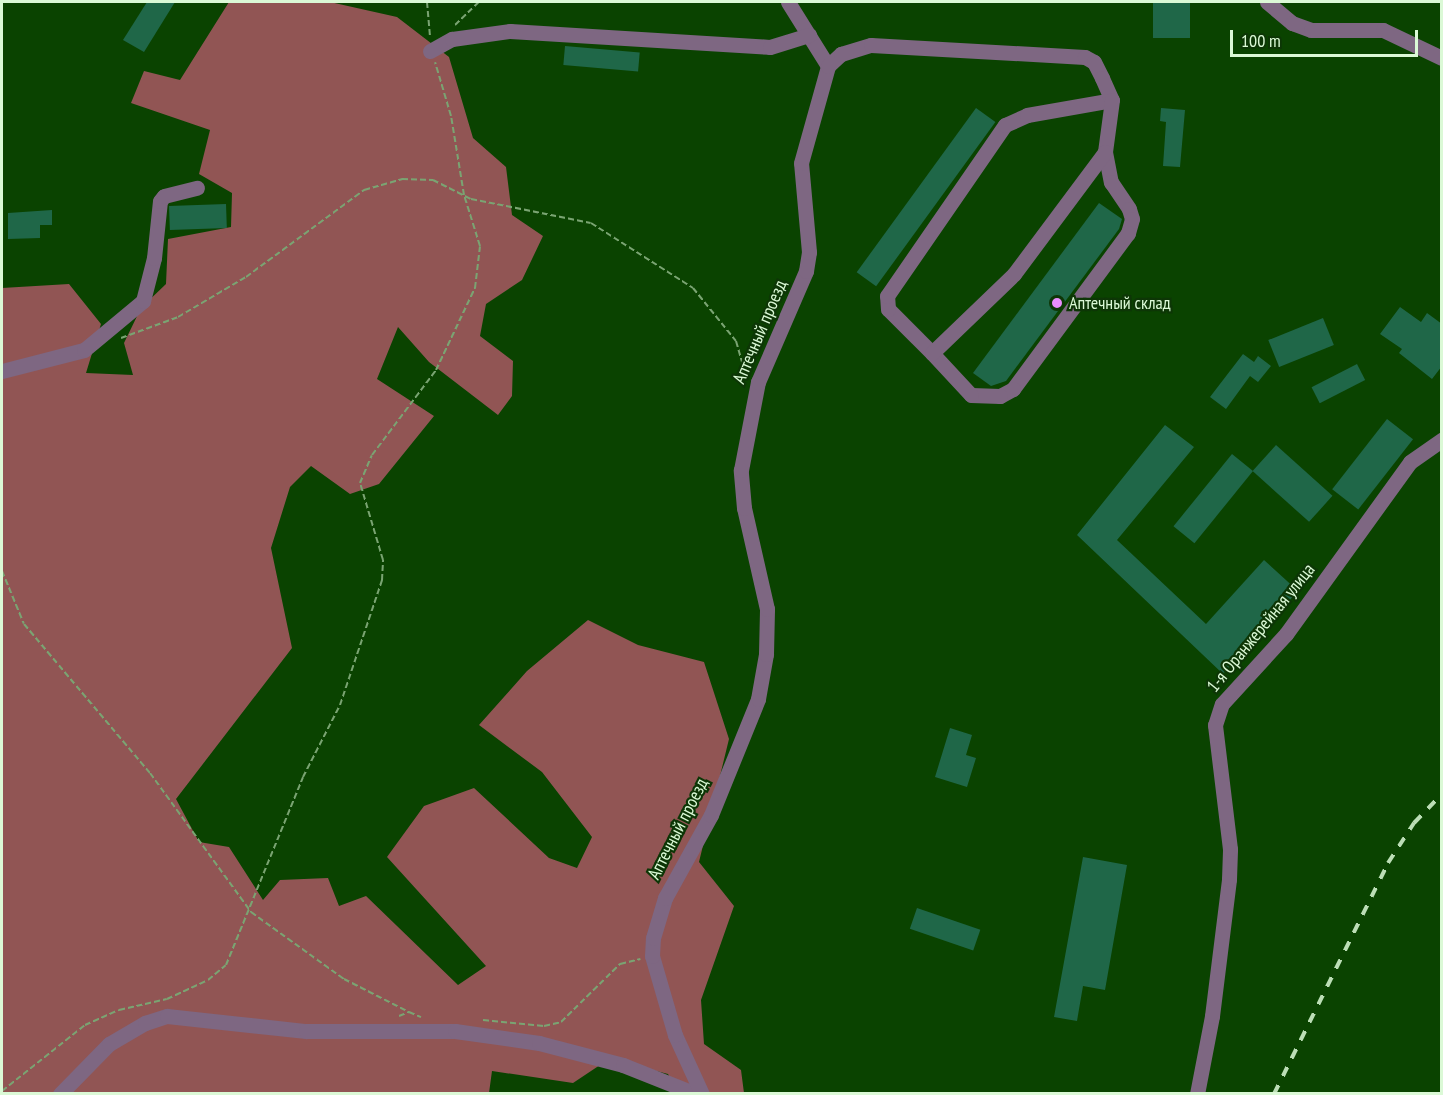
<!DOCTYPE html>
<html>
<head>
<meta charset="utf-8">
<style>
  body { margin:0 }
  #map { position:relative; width:1443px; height:1095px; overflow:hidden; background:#0a4300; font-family:"PT Sans Narrow",sans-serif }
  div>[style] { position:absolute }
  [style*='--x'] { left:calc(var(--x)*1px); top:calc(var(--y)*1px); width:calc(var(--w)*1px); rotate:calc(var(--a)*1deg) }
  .forest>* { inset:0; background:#915554 }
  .building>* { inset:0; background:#1f6748; transform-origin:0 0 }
  .path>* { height:2px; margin-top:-1px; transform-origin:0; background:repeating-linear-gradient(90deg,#7aa472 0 6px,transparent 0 9px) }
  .minor>* { height:15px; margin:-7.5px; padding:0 7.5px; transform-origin:7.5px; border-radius:7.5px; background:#7e6782 }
  .rail>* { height:4px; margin-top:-2px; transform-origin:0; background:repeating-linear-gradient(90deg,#bcdeb6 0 10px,transparent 0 20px) }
  .dots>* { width:16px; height:16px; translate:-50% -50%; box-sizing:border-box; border:3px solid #0d3606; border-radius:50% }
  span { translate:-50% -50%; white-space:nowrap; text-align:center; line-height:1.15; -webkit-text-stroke:4.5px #0d3606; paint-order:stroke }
  .poi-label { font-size:18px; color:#dbf9d6 }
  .left { translate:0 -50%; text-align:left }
  .street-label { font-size:18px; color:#dbf9d6 }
  .frame { position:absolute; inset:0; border:3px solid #dbf9d6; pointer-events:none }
  .scale { position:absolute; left:1230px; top:30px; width:188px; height:27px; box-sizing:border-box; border:3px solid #dbf9d6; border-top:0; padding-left:8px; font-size:18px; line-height:21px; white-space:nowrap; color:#dbf9d6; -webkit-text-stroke:4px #0d3606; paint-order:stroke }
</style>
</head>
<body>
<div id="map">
  <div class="forest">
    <div style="clip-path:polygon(229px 2px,330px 2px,397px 17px,449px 57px,473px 138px,506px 167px,512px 215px,543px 236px,522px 280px,486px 304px,480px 336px,513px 361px,512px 396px,498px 415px,429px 362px,398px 327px,377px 379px,434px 416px,379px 484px,350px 494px,311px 466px,290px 487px,271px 548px,292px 648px,176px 799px,199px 842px,229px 847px,263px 900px,280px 880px,328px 878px,339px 906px,366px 896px,458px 985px,486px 966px,387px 857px,424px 806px,474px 788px,549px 858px,577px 868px,592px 837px,542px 772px,479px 725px,527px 671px,588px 620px,638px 645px,704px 662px,729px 739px,699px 862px,734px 906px,701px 1000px,704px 1044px,741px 1070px,744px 1093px,678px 1093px,668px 1074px,609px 1059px,573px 1083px,492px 1071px,489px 1093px,2px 1094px,2px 288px,69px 284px,101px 324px,86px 373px,133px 375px,124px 343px,141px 308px,166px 284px,168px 239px,231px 227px,232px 193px,199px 174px,210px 130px,131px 103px,144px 71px,180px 80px)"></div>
  </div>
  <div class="building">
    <div style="clip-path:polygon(147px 2px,175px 2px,144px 52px,123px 40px)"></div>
    <div style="left:1153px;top:2px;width:37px;height:36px"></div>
    <div style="left:565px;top:46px;width:75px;height:19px;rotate:5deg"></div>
    <div style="left:976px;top:108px;width:24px;height:203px;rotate:36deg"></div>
    <div style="clip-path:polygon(1161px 108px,1185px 110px,1180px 167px,1163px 166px,1166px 122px,1160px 121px)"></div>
    <div style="clip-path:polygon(1099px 203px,1122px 219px,1119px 229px,1006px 381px,991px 386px,973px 373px)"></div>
    <div style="left:226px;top:204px;width:24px;height:57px;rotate:88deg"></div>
    <div style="clip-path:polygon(52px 210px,52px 225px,40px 225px,40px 238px,8px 239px,8px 213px)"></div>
    <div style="clip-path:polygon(1400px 307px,1421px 322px,1427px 313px,1442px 324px,1442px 366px,1432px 379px,1399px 353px,1402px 349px,1380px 334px)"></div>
    <div style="left:1323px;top:318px;width:29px;height:59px;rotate:68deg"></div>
    <div style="clip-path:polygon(1243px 354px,1254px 362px,1258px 356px,1271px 366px,1258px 382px,1250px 376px,1226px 409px,1210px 397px)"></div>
    <div style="left:1357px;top:364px;width:18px;height:51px;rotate:63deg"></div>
    <div style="left:1387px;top:419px;width:33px;height:89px;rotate:38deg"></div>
    <div style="clip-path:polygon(1165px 425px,1194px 447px,1117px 540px,1206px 624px,1264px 560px,1298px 591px,1223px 674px,1077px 535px)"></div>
    <div style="left:1276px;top:445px;width:76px;height:35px;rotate:42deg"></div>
    <div style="left:1232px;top:454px;width:27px;height:93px;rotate:39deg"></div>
    <div style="clip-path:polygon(950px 728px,972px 735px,966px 755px,976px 758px,967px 787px,935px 777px)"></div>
    <div style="clip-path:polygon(1083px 857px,1127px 865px,1105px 990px,1083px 986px,1077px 1021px,1054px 1017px)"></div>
    <div style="left:917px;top:908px;width:67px;height:22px;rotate:19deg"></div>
  </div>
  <div class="path">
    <div style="--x:427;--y:2;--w:34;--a:85"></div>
    <div style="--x:455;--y:25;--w:33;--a:-44"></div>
    <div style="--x:121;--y:338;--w:61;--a:-20.2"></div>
    <div style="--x:178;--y:317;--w:79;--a:-30.5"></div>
    <div style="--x:246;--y:277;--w:147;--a:-36.4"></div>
    <div style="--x:364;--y:190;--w:40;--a:-16"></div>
    <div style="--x:402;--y:179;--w:31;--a:2"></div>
    <div style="--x:433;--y:180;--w:42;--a:26.6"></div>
    <div style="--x:471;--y:199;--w:122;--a:11.3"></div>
    <div style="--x:591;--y:223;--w:121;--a:32.5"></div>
    <div style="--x:693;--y:288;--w:68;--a:50.9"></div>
    <div style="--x:736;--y:341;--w:35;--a:74"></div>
    <div style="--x:2;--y:571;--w:57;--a:67.5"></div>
    <div style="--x:24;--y:624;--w:195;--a:49.8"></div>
    <div style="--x:150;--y:773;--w:172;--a:54"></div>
    <div style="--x:251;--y:912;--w:115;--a:35.8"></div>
    <div style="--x:344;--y:979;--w:73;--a:26.9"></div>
    <div style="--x:399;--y:1016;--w:11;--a:-22"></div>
    <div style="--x:409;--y:1012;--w:13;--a:23"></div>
    <div style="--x:483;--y:1020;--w:61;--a:5.6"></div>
    <div style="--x:544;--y:1026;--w:17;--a:-13"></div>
    <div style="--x:561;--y:1022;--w:83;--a:-44.5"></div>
    <div style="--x:620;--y:964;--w:21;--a:-14"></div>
    <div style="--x:2;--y:1091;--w:106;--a:-38.5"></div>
    <div style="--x:85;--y:1025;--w:37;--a:-24"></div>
    <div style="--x:119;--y:1010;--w:49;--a:-12.9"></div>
    <div style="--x:167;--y:999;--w:45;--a:-24.9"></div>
    <div style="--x:208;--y:980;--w:23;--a:-40"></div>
    <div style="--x:226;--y:965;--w:203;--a:-67.7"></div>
    <div style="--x:303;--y:777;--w:81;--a:-62.8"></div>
    <div style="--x:340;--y:705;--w:132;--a:-71.4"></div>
    <div style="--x:382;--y:580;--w:20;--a:-87"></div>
    <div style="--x:383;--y:560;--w:80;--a:-106.6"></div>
    <div style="--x:360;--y:483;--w:30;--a:-67"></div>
    <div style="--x:372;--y:455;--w:106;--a:-53"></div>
    <div style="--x:436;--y:370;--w:91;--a:-64.6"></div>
    <div style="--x:475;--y:288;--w:42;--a:-83.2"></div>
    <div style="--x:480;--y:246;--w:53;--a:-107.4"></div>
    <div style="--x:464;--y:195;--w:80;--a:-99.3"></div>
    <div style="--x:451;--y:116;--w:56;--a:-106.5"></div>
  </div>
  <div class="minor">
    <div style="--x:788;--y:2;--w:75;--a:58"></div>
    <div style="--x:1267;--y:2;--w:33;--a:40"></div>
    <div style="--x:1292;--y:23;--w:20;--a:20"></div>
    <div style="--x:1311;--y:30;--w:72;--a:0"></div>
    <div style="--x:1383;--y:30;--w:65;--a:25.4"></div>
    <div style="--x:430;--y:51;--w:25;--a:-29"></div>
    <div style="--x:452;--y:39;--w:59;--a:-7.9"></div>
    <div style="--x:510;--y:31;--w:260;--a:3.5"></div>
    <div style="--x:770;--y:47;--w:41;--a:-17.1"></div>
    <div style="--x:932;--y:353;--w:62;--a:-135"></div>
    <div style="--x:888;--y:309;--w:13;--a:-94"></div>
    <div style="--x:887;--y:296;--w:208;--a:-55.4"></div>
    <div style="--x:1005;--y:125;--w:24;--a:-24"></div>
    <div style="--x:1027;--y:115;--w:86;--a:-10"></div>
    <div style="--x:2;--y:371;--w:85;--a:-14.4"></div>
    <div style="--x:84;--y:350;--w:77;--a:-39.7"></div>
    <div style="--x:143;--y:301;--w:44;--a:-75.7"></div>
    <div style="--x:154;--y:258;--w:57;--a:-84"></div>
    <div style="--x:160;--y:201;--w:6;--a:-51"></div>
    <div style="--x:164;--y:196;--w:34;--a:-14"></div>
    <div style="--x:60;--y:1094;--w:70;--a:-45.6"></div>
    <div style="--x:109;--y:1044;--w:42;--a:-30.3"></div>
    <div style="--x:145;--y:1023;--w:23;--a:-18"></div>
    <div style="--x:167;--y:1016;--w:140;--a:6.2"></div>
    <div style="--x:306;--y:1031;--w:149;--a:0"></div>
    <div style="--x:455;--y:1031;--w:85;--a:8.1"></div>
    <div style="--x:539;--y:1043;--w:87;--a:14.7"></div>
    <div style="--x:623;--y:1065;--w:79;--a:21.7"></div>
    <div style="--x:702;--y:1094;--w:65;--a:-114.6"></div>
    <div style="--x:675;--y:1035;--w:82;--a:-106.2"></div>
    <div style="--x:652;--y:956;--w:18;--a:-87"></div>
    <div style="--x:653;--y:938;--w:42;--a:-73.3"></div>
    <div style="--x:665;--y:898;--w:95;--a:-61"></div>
    <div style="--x:711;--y:815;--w:125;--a:-67.9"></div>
    <div style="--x:758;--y:699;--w:46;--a:-79.9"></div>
    <div style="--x:766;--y:654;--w:45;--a:-88.7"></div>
    <div style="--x:767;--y:609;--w:104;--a:-102.8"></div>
    <div style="--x:744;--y:508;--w:38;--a:-95"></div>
    <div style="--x:741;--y:470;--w:90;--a:-79.1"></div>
    <div style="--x:758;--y:382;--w:121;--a:-66.6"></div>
    <div style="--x:806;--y:271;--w:19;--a:-81"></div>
    <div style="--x:809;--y:252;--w:89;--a:-95.1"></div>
    <div style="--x:801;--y:163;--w:101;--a:-74.4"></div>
    <div style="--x:828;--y:66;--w:18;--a:-43"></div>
    <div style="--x:841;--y:54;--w:31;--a:-17"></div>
    <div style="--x:871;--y:45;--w:214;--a:3.2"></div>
    <div style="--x:1085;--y:57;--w:10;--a:29"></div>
    <div style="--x:1094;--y:62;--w:18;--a:63"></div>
    <div style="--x:1102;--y:78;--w:24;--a:66"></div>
    <div style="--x:1112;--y:100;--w:52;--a:97.7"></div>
    <div style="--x:1105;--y:152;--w:31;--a:79"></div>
    <div style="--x:1111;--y:182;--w:32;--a:56"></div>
    <div style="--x:1129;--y:209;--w:10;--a:73"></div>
    <div style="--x:1132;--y:219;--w:15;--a:106"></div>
    <div style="--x:1128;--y:233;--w:194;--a:126.4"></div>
    <div style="--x:1013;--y:389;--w:15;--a:152"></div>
    <div style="--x:1000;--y:396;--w:29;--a:-178"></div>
    <div style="--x:971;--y:395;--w:57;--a:-132.9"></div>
    <div style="--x:932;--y:353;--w:114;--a:-43.9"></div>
    <div style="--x:1014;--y:274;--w:152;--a:-53.3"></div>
    <div style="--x:1197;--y:1094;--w:79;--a:-79.1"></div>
    <div style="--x:1212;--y:1016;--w:138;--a:-82.9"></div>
    <div style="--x:1229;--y:879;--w:30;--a:-88"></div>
    <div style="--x:1230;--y:849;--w:125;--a:-96.9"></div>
    <div style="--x:1215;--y:725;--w:22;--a:-72"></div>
    <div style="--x:1222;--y:704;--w:95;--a:-47.6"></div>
    <div style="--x:1286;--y:634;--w:212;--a:-54.2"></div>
    <div style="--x:1410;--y:462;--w:39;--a:-35"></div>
  </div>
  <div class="rail">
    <div style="--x:1274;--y:1094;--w:258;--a:-63.7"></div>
    <div style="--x:1388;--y:863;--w:48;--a:-57"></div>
    <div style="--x:1414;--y:823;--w:40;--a:-46"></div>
  </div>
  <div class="dots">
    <div style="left:1057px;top:303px;background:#ea8dfc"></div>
  </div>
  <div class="poi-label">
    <span class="left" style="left:1069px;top:303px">Аптечный склад</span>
  </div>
  <div class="street-label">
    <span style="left:760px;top:332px;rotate:-67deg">Аптечный проезд</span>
    <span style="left:1261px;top:628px;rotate:-51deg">1-я Оранжерейная улица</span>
    <span style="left:678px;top:829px;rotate:-63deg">Аптечный проезд</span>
  </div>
  <div class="frame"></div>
  <div class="scale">100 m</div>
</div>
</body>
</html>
